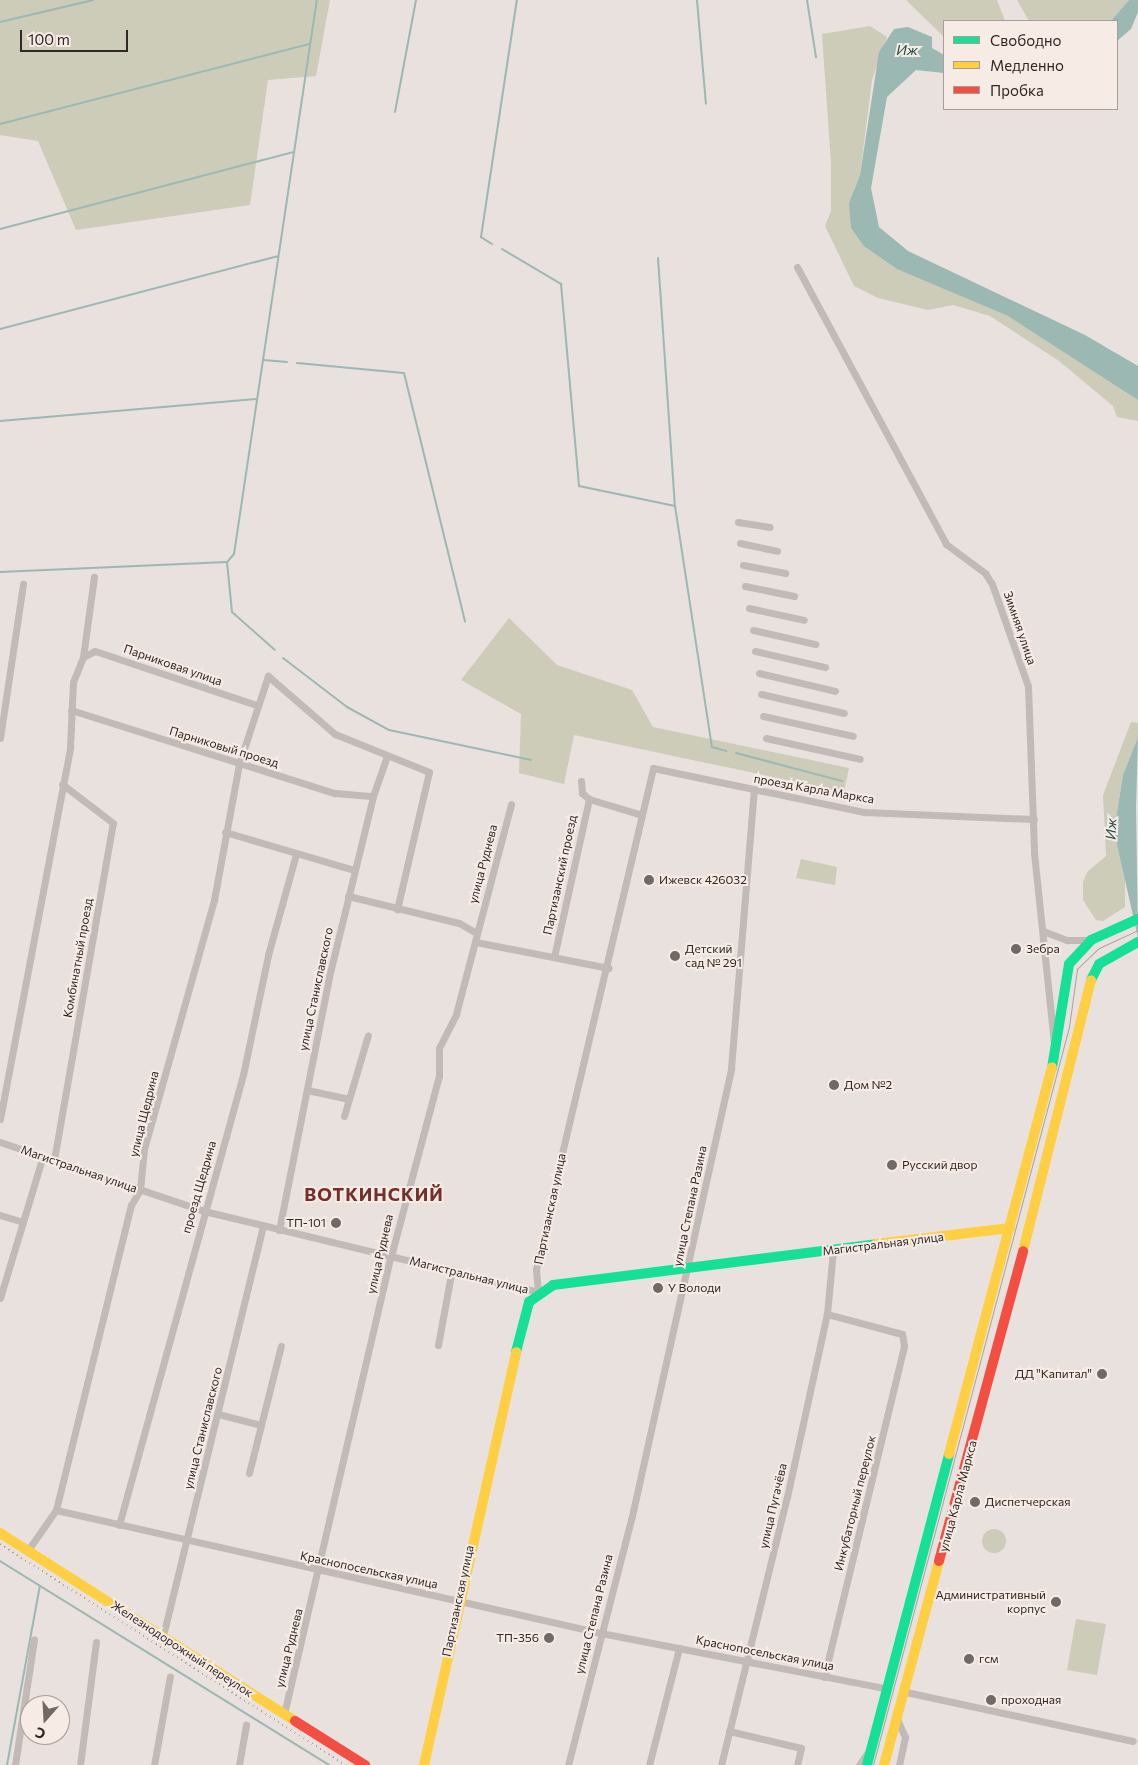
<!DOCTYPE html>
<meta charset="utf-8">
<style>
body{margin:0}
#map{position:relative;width:1138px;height:1765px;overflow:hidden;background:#e8e1de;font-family:Commissioner,sans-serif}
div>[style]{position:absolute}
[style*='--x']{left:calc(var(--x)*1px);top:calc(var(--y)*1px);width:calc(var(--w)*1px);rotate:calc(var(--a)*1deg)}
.green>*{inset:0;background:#ccccb9}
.round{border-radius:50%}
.water>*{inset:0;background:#9cb8b3}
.stream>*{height:2px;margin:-1px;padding:0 1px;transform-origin:1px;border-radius:1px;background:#9cb8b3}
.street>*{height:7px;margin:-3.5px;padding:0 3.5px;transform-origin:3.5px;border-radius:3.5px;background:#c1bab7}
.fast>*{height:10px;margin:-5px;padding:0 5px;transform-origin:5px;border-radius:5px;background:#16e098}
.slow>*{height:10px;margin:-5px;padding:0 5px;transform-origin:5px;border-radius:5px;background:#ffcf43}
.jam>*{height:10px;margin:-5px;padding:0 5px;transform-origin:5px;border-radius:5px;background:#f24e42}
.tram>*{height:1px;margin:-0.5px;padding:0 0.5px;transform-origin:0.5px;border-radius:0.5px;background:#a9a3a1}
.rail>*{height:2px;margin-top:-1px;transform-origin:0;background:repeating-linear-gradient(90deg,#a9a3a1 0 1px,transparent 0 5px)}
.dots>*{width:14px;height:14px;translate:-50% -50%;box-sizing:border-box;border:2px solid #f6ebe5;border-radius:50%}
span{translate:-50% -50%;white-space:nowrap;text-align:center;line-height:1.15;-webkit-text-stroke:4px #f6ebe5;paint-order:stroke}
.street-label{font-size:12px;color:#312826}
.poi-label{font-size:12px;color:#312826}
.left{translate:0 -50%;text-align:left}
.right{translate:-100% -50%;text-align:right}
.water-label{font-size:14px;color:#224d48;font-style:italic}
.district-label{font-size:18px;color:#752f2a;font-weight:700;letter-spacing:1px}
.legend{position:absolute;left:943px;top:20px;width:175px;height:90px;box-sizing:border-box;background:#f6ebe5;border:1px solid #a79d99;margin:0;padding:6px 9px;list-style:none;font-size:15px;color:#312826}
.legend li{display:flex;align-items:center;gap:10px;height:25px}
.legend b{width:25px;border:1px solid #a79d99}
.north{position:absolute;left:20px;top:1695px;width:50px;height:50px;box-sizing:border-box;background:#f6ebe5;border:1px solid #a79d99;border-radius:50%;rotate:199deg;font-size:14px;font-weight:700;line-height:20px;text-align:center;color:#312826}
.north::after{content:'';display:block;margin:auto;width:18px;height:22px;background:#716966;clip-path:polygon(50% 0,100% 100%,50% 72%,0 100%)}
.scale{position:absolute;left:20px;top:30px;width:108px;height:22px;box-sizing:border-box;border:2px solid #312826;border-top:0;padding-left:6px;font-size:15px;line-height:18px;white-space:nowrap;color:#312826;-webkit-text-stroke:4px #f6ebe5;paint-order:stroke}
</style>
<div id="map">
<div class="green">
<i style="clip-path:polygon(0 0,330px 0,316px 76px,268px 80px,250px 205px,76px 230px,38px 141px,0 135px)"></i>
<i style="clip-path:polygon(906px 0,997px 0,1005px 21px,944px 21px,944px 37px)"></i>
<i style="clip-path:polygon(1017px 0,1129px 0,1111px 21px,1029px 21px)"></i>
<i style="clip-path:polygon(870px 26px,887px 37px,872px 80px,860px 175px,854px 189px,857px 236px,898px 269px,1008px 316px,1119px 384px,1138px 400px,1138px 421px,1117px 417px,1113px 406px,1059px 361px,990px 316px,953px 305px,928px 310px,878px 298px,854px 286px,825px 226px,831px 211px,831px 164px,822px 34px)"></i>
<i style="clip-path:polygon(509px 618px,557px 665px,632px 690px,653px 727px,849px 768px,844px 792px,574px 735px,564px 784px,519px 773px,521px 714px,461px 680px)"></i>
<i style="clip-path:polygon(1131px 722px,1138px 723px,1138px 737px,1123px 775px,1114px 831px,1125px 866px,1125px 907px,1103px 921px,1096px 920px,1083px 900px,1083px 882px,1087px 872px,1106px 856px,1103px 795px)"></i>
<i style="clip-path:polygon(801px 859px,837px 867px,835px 885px,796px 878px)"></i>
<i class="round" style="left:982px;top:1529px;width:24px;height:24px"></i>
<i style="clip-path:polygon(1076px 1619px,1106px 1624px,1097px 1675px,1067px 1670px)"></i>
</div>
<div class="water">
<i style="clip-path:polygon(1129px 0,1138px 0,1138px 12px,1131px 29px,1117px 41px,1117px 21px,1111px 21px)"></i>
<i style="clip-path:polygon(908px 27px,932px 37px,932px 48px,944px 55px,944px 73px,916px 70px,887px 97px,871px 188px,879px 227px,908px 251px,1085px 335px,1138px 366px,1138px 400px,1008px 316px,897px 269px,864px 246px,851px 228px,849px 203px,860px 175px,879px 52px,894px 29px)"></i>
<i style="clip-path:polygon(1138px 737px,1136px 807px,1138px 938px,1114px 831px,1123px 775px)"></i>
</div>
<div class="stream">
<i style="--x:697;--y:0;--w:104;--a:85.1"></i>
<i style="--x:807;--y:0;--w:58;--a:81"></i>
<i style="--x:0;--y:22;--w:96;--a:-13.3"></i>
<i style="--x:395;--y:112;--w:114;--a:-79.4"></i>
<i style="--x:0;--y:124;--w:320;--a:-14.5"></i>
<i style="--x:0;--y:229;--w:304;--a:-14.7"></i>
<i style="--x:492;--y:244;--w:13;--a:-148"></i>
<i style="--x:481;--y:237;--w:240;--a:-81.4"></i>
<i style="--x:502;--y:249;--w:69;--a:30.7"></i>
<i style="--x:561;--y:284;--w:203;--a:84.9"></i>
<i style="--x:579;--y:486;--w:98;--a:11.8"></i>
<i style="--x:675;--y:506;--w:244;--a:81.3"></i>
<i style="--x:712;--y:747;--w:15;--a:16"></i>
<i style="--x:658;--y:258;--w:248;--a:86.1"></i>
<i style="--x:0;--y:329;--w:287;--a:-14.7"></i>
<i style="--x:263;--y:360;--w:196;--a:98.5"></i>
<i style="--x:234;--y:554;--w:11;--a:131"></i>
<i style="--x:227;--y:562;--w:50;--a:84.3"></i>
<i style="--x:232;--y:612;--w:57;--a:41.5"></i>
<i style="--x:287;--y:362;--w:24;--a:-175"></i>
<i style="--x:263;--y:360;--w:364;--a:-81.5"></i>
<i style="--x:297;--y:363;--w:107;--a:5.3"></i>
<i style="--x:404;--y:373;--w:256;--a:76.2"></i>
<i style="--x:0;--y:421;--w:257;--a:-4.9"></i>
<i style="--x:0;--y:572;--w:227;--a:-2.5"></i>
<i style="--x:283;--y:658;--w:81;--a:37.4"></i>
<i style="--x:347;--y:707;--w:48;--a:28.7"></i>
<i style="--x:389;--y:730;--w:145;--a:11.9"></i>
<i style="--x:736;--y:753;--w:110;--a:14.8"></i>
<i style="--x:0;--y:1561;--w:387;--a:31.8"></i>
<i style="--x:7;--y:1765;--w:182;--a:-79.6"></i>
</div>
<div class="street">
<i style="--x:797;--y:267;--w:315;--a:61.7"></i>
<i style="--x:946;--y:544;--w:49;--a:36.6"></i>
<i style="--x:985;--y:573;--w:13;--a:58"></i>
<i style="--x:992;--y:584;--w:108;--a:70.6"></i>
<i style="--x:1028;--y:686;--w:167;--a:87.9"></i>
<i style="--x:1034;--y:853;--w:190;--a:84"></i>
<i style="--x:738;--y:522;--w:32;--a:9"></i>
<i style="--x:740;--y:543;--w:38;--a:12"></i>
<i style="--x:743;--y:565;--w:43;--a:10.8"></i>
<i style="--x:745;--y:586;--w:50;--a:11.5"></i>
<i style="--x:749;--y:608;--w:56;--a:12.3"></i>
<i style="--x:753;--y:630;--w:64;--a:12.7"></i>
<i style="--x:755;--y:651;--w:72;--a:12.9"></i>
<i style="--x:83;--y:657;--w:13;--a:-27"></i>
<i style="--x:95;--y:651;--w:170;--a:18.5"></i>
<i style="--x:759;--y:673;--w:78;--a:13.3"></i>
<i style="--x:761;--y:694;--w:85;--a:12.9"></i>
<i style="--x:71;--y:710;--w:277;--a:17.5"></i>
<i style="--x:335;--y:793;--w:38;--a:5"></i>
<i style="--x:763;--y:716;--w:92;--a:12.5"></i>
<i style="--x:0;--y:738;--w:156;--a:-81.5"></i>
<i style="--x:766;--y:738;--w:96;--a:12.6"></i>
<i style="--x:581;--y:781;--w:12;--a:85"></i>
<i style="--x:582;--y:793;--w:9;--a:41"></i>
<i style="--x:589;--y:799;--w:55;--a:16.8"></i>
<i style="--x:225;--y:832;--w:134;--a:16.4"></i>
<i style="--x:348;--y:896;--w:114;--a:13.7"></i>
<i style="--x:459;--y:923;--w:20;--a:30"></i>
<i style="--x:1043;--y:931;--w:26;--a:21"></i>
<i style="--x:1067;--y:940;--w:23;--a:0"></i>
<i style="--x:476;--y:942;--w:135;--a:11.1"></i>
<i style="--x:554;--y:957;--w:162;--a:-77.5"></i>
<i style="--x:307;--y:1090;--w:43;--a:12.1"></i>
<i style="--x:344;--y:1116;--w:84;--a:-73.5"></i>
<i style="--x:0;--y:1119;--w:378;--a:-79.3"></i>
<i style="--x:70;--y:748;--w:66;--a:-87.4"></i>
<i style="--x:73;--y:682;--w:27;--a:-68"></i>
<i style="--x:83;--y:657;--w:81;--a:-82.2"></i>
<i style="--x:0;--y:1142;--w:215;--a:18.7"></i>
<i style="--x:204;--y:1211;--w:344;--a:13.6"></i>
<i style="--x:538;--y:1292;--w:23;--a:-95"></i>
<i style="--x:536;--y:1269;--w:106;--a:-77.4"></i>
<i style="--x:559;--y:1166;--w:409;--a:-76.7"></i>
<i style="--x:653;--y:768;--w:216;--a:11.8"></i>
<i style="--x:864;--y:812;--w:170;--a:2.4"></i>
<i style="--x:54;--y:1160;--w:342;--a:-80.1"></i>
<i style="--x:113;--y:823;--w:64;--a:-142.6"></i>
<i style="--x:0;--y:1215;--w:24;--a:17"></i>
<i style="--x:279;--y:1230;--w:258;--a:-78.8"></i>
<i style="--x:329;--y:977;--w:186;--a:-76.3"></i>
<i style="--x:373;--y:796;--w:42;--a:-70.7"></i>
<i style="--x:0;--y:1298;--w:148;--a:-73.2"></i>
<i style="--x:438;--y:1345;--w:77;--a:-79.6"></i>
<i style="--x:218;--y:1414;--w:44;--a:14.3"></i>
<i style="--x:249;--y:1473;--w:131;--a:-75.9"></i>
<i style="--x:56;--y:1510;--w:559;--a:12.72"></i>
<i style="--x:601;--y:1633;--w:289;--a:11"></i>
<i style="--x:119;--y:1525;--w:467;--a:-74.6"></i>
<i style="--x:243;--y:1075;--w:123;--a:-78.2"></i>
<i style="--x:268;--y:955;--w:105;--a:-74.5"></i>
<i style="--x:28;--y:1550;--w:49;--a:-55"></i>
<i style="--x:56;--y:1510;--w:314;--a:-76.2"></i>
<i style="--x:131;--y:1205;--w:17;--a:-59"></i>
<i style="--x:140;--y:1190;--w:41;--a:-84.4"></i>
<i style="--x:144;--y:1149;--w:259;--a:-74.3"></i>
<i style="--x:214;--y:900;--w:138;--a:-79.6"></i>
<i style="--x:239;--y:764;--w:93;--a:-71.8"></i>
<i style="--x:268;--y:676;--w:89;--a:40.9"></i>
<i style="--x:335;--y:734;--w:101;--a:22"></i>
<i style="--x:429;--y:772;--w:141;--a:103.1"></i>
<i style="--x:163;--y:1636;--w:422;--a:-76.3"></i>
<i style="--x:824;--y:1677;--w:341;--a:-76.4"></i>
<i style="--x:904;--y:1346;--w:12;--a:-99"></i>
<i style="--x:902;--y:1334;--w:78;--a:-165.1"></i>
<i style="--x:906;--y:1692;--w:232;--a:12.2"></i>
<i style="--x:284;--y:1714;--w:470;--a:-76.9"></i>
<i style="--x:391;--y:1256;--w:186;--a:-75.1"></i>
<i style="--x:439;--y:1076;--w:28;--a:-90"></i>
<i style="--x:439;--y:1048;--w:38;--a:-63"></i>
<i style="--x:456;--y:1014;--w:217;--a:-75.3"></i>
<i style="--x:897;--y:1719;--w:20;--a:66"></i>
<i style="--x:905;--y:1737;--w:29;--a:102"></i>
<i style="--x:729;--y:1731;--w:74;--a:13.3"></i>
<i style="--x:801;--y:1748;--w:17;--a:103"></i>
<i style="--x:15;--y:1765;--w:127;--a:-81.4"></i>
<i style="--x:80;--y:1765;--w:124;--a:-82.6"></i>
<i style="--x:154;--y:1765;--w:90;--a:-79.8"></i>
<i style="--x:239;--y:1765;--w:41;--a:-80.1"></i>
<i style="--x:568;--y:1765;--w:257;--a:-75.6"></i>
<i style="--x:632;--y:1516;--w:459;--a:-77.5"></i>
<i style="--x:731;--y:1068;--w:279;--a:-85.3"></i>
<i style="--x:649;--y:1765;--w:121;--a:-75.6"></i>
<i style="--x:721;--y:1765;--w:276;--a:-76.2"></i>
<i style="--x:787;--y:1497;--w:187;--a:-77.7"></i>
<i style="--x:827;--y:1314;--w:64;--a:-84.6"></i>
<i style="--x:859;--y:1765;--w:16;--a:-55"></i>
</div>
<div class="fast">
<i style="--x:1091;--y:980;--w:18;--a:-63"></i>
<i style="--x:1099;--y:964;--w:45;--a:-29.4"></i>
<i style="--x:1052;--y:1068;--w:105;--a:-80.7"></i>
<i style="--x:1069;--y:964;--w:33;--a:-47"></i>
<i style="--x:1091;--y:940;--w:51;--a:-24.1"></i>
<i style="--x:516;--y:1352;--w:52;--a:-75.4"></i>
<i style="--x:529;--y:1302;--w:29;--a:-35"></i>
<i style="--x:553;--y:1285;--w:326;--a:-7.2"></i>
<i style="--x:867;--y:1765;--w:322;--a:-75.2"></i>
</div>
<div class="slow">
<i style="--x:876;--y:1244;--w:135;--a:-6.8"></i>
<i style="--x:1023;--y:1251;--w:279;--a:-75.9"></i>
<i style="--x:949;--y:1454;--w:400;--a:-75.1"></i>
<i style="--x:0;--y:1533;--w:350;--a:32.5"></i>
<i style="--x:424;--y:1765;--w:423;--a:-77.4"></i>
<i style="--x:884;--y:1765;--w:211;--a:-74.9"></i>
</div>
<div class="jam">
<i style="--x:939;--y:1561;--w:321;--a:-74.8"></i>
<i style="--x:295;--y:1721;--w:83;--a:32.2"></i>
</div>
<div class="tram">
<i style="--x:873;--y:1765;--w:764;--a:-75.13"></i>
<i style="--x:1069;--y:1027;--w:59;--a:-82.1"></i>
<i style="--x:1077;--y:969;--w:30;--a:-44"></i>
<i style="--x:1099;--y:948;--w:43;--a:-24.8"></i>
</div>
<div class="rail">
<i style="--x:0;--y:1544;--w:411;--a:32.6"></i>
</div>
<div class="dots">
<i style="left:649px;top:880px;background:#716966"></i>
<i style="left:1016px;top:949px;background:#716966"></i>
<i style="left:675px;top:956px;background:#716966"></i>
<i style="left:834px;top:1085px;background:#716966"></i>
<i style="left:892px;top:1165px;background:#716966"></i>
<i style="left:336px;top:1223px;background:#716966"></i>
<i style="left:658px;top:1288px;background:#716966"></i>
<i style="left:1102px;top:1374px;background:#716966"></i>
<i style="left:975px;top:1502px;background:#716966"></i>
<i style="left:1056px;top:1602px;background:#716966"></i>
<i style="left:549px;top:1638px;background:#716966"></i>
<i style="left:969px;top:1659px;background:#716966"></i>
<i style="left:991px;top:1700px;background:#716966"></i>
</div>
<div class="street-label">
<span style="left:1020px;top:628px;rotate:71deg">Зимняя улица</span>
<span style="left:173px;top:665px;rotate:19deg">Парниковая улица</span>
<span style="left:224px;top:747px;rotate:17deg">Парниковый проезд</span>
<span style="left:814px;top:789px;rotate:10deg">проезд Карла Маркса</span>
<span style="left:483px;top:864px;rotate:-75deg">улица Руднева</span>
<span style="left:560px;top:875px;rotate:-78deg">Партизанский проезд</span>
<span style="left:78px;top:958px;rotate:-80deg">Комбинатный проезд</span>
<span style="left:316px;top:989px;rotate:-78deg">улица Станиславского</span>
<span style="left:144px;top:1114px;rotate:-76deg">улица Щедрина</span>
<span style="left:79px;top:1169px;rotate:19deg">Магистральная улица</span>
<span style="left:199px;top:1187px;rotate:-74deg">проезд Щедрина</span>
<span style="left:690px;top:1206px;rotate:-78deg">улица Степана Разина</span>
<span style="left:550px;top:1209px;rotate:-78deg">Партизанская улица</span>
<span style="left:883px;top:1244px;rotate:-7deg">Магистральная улица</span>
<span style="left:380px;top:1254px;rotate:-77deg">улица Руднева</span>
<span style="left:469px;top:1275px;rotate:14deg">Магистральная улица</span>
<span style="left:203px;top:1428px;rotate:-76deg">улица Станиславского</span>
<span style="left:958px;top:1496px;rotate:-75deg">улица Карла Маркса</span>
<span style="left:855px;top:1503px;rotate:-76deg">Инкубаторный переулок</span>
<span style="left:773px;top:1506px;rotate:-77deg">улица Пугачёва</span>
<span style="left:369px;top:1570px;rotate:12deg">Краснопосельская улица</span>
<span style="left:458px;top:1601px;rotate:-78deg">Партизанская улица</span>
<span style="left:594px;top:1614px;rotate:-76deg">улица Степана Разина</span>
<span style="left:289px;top:1648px;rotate:-76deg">улица Руднева</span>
<span style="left:182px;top:1649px;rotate:33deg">Железнодорожный переулок</span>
<span style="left:765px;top:1653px;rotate:11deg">Краснопосельская улица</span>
</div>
<div class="poi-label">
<span class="left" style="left:659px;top:880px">Ижевск 426032</span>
<span class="left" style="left:685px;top:956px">Детский<br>сад № 291</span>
<span class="left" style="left:1026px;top:949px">Зебра</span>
<span class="left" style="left:844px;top:1085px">Дом №2</span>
<span class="left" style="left:902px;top:1165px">Русский двор</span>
<span class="right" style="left:326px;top:1223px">ТП-101</span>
<span class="left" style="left:668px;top:1288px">У Володи</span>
<span class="right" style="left:1092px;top:1374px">ДД "Капитал"</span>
<span class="left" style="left:985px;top:1502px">Диспетчерская</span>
<span class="right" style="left:1046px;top:1602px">Административный<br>корпус</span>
<span class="right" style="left:539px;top:1638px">ТП-356</span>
<span class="left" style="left:979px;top:1659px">гсм</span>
<span class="left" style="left:1001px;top:1700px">проходная</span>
</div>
<div class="water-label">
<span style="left:907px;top:50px">Иж</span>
<span style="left:1111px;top:829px;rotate:-88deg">Иж</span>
</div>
<div class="district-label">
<span style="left:374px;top:1194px">ВОТКИНСКИЙ</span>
</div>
<ul class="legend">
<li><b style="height:6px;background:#16e098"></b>Свободно</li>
<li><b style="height:6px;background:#ffcf43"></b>Медленно</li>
<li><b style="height:6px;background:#f24e42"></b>Пробка</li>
</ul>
<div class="north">С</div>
<div class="scale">100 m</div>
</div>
